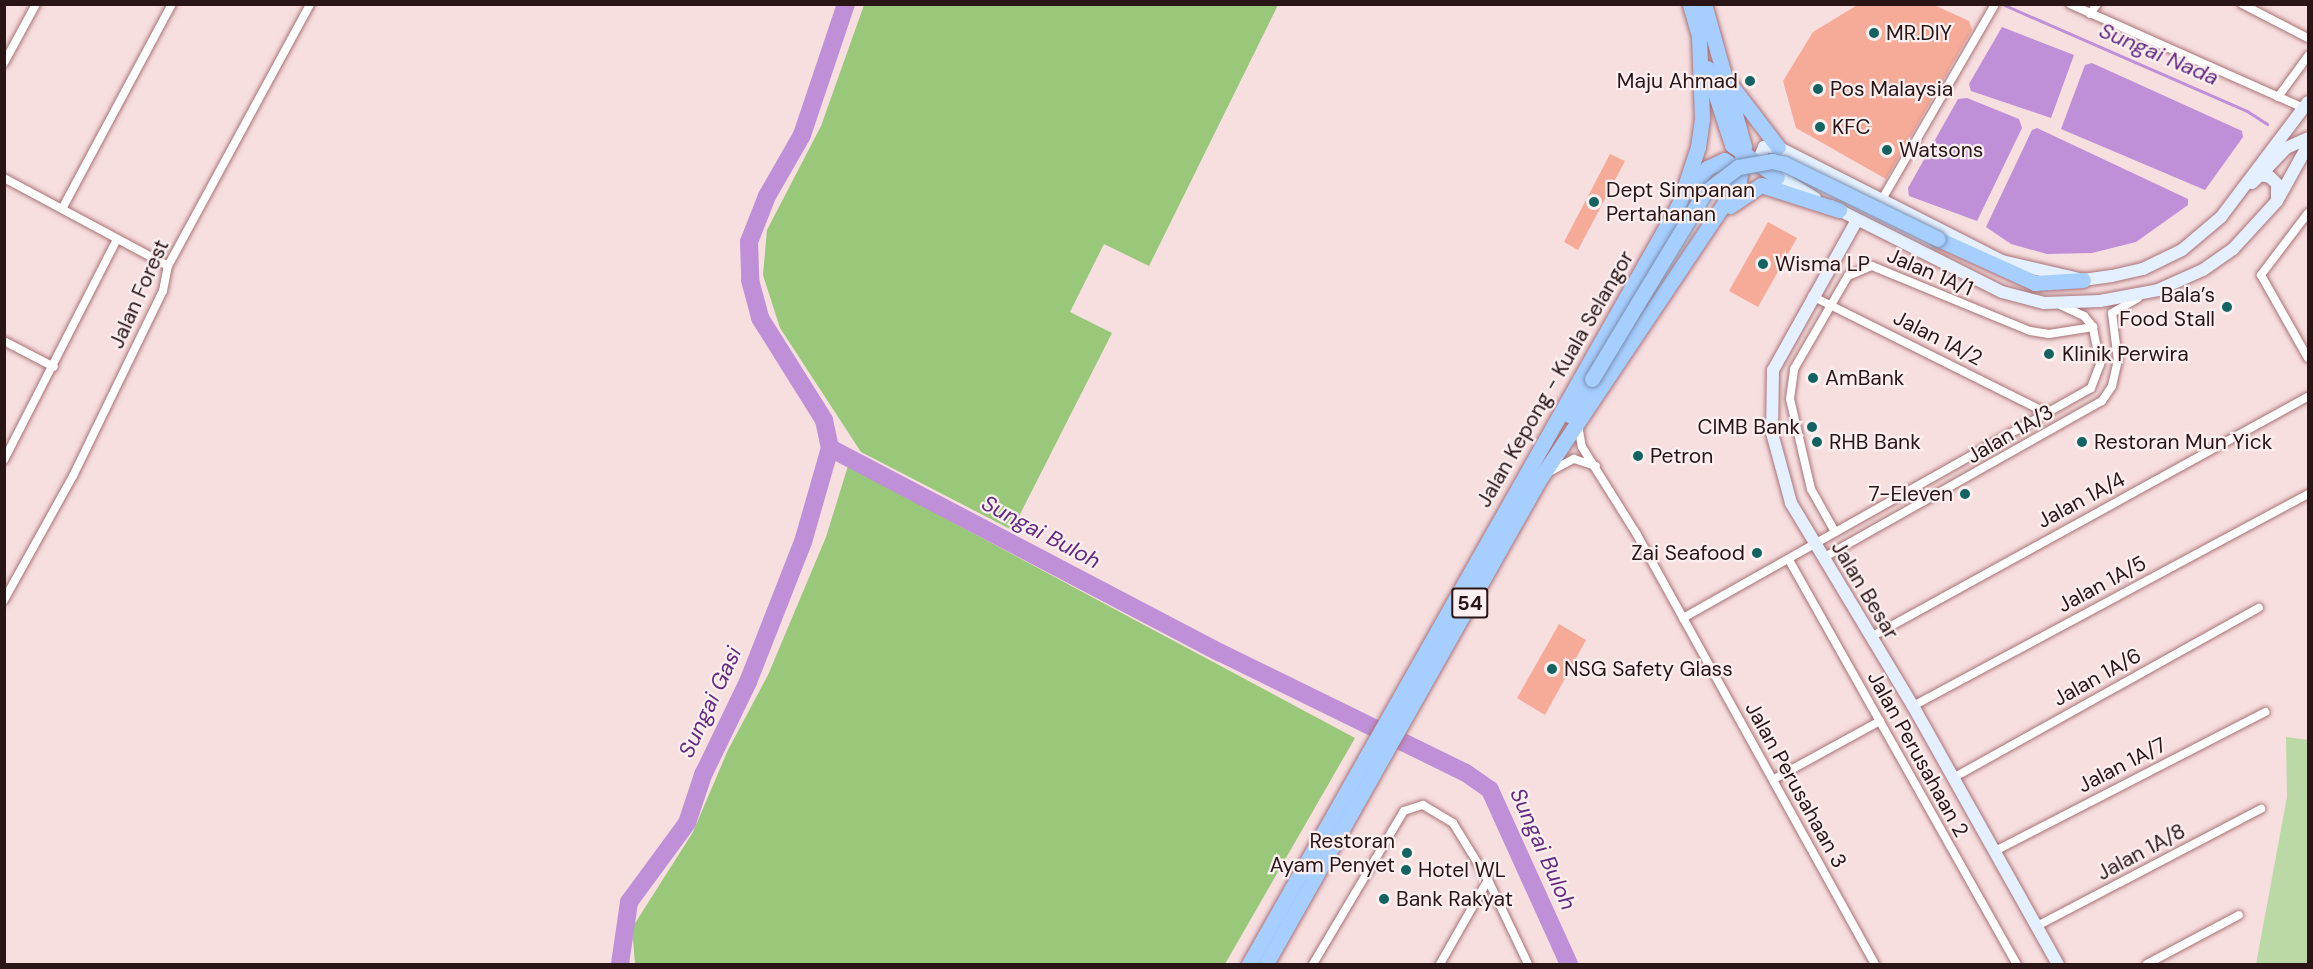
<!DOCTYPE html>
<meta charset="utf-8">
<style>
body{margin:0}
#map{position:relative;width:2313px;height:969px;overflow:hidden;background:#f7dedf;font-family:"DM Sans",sans-serif}
div>[style]{position:absolute}
[style*='--x']{left:calc(var(--x)*1px);top:calc(var(--y)*1px);width:calc(var(--w)*1px);rotate:calc(var(--a)*1deg)}
.green>*{inset:0;background:#bad9a7}
.forest>*{inset:0;background:#99c87b}
.water>*{inset:0;background:#bf8fd8}
.stream>*{height:3px;margin:-1.5px;padding:0 1.5px;transform-origin:1.5px;border-radius:1.5px;background:#bf8fd8}
.river>*{height:18px;margin:-9px;padding:0 9px;transform-origin:9px;border-radius:9px;background:#bf8fd8}
.building>*{inset:0;background:#f6ab99}
.roads{filter:drop-shadow(0 0 2px #a97277) drop-shadow(0 0 2px #a97277)}
.street>*{height:8px;margin:-4px;padding:0 4px;transform-origin:4px;border-radius:4px;background:#fff}
.secondary>*{height:12px;margin:-6px;padding:0 6px;transform-origin:6px;border-radius:6px;background:#e4f0ff}
.highway>*{height:15px;margin:-7.5px;padding:0 7.5px;transform-origin:7.5px;border-radius:7.5px;background:#a6ceff}
.bridges{filter:drop-shadow(0 0 2px #7a8dad) drop-shadow(0 0 2px #7a8dad)}
.highway-bridge>*{height:15px;margin:-7.5px;padding:0 7.5px;transform-origin:7.5px;border-radius:7.5px;background:#a6ceff}
.dots>*{width:16px;height:16px;translate:-50% -50%;box-sizing:border-box;border:3px solid #fbefef;border-radius:50%}
span{translate:-50% -50%;white-space:nowrap;text-align:center;line-height:1.15;-webkit-text-stroke:4.5px #fbefef;paint-order:stroke}
.shield-label span{padding:2px 4px;background:#fbefef;border:2px solid;border-radius:4px;-webkit-text-stroke-width:0}
.shield-label{font-size:20px;color:#291416;font-weight:700}
.poi-label{font-size:21px;color:#291416}
.left{translate:0 -50%;text-align:left}
.right{translate:-100% -50%;text-align:right}
.street-label{font-size:21px;color:#291416}
.water-label{font-size:22px;color:#662a80;font-style:italic}
.frame{position:absolute;inset:0;border:6px solid #291416;pointer-events:none}
</style>
<div id="map">
<div class="green">
<i style="clip-path:polygon(2286px 737px,2308px 740px,2308px 964px,2256px 964px,2287px 797px)"></i>
</div>
<div class="forest">
<i style="clip-path:polygon(864px 5px,1278px 5px,1149px 266px,1104px 244px,1070px 312px,1112px 333px,1012px 530px,861px 452px,780px 328px,763px 275px,767px 230px,821px 126px)"></i>
<i style="clip-path:polygon(848px 466px,1355px 738px,1225px 964px,635px 964px,632px 928px,693px 832px,728px 750px,768px 675px,826px 537px)"></i>
</div>
<div class="water">
<i style="clip-path:polygon(2002px 27px,2074px 55px,2051px 118px,1971px 91px,1969px 84px)"></i>
<i style="clip-path:polygon(2092px 63px,2242px 131px,2243px 137px,2205px 190px,2061px 129px,2085px 65px)"></i>
<i style="clip-path:polygon(1967px 98px,2019px 119px,2022px 128px,1977px 221px,1909px 196px,1908px 188px,1958px 99px)"></i>
<i style="clip-path:polygon(2037px 128px,2188px 199px,2188px 205px,2136px 242px,2092px 253px,2047px 254px,2011px 244px,1986px 227px,2032px 130px)"></i>
</div>
<div class="stream">
<i style="--x:2002;--y:4;--w:267;--a:23.6"></i>
<i style="--x:2247;--y:111;--w:24;--a:33"></i>
</div>
<div class="river">
<i style="--x:846;--y:4;--w:138;--a:108.6"></i>
<i style="--x:802;--y:135;--w:70;--a:119.8"></i>
<i style="--x:767;--y:196;--w:49;--a:111.4"></i>
<i style="--x:749;--y:242;--w:38;--a:88"></i>
<i style="--x:750;--y:280;--w:39;--a:75"></i>
<i style="--x:760;--y:318;--w:120;--a:57.9"></i>
<i style="--x:824;--y:420;--w:29;--a:78"></i>
<i style="--x:830;--y:448;--w:441;--a:27.7"></i>
<i style="--x:1221;--y:653;--w:273;--a:26.1"></i>
<i style="--x:1466;--y:773;--w:29;--a:35"></i>
<i style="--x:1490;--y:790;--w:191;--a:65.6"></i>
<i style="--x:620;--y:964;--w:63;--a:-81.7"></i>
<i style="--x:629;--y:902;--w:98;--a:-53.7"></i>
<i style="--x:687;--y:823;--w:51;--a:-71.6"></i>
<i style="--x:703;--y:775;--w:103;--a:-64.2"></i>
<i style="--x:748;--y:682;--w:150;--a:-68.6"></i>
<i style="--x:803;--y:542;--w:98;--a:-74"></i>
</div>
<div class="building">
<i style="clip-path:polygon(1859px 4px,1932px 4px,1969px 21px,1972px 30px,1886px 179px,1796px 128px,1783px 81px,1813px 32px)"></i>
<i style="clip-path:polygon(1610px 154px,1625px 161px,1578px 250px,1564px 242px)"></i>
<i style="clip-path:polygon(1768px 222px,1797px 238px,1758px 307px,1729px 291px)"></i>
<i style="clip-path:polygon(1559px 624px,1586px 640px,1545px 715px,1517px 698px)"></i>
</div>
<div class="roads">
<div class="street">
<i style="--x:2070;--y:4;--w:256;--a:24"></i>
<i style="--x:2242;--y:4;--w:74;--a:27.3"></i>
<i style="--x:2090;--y:14;--w:12;--a:-55"></i>
<i style="--x:4;--y:63;--w:67;--a:-61.5"></i>
<i style="--x:2278;--y:97;--w:51;--a:-53.8"></i>
<i style="--x:4;--y:178;--w:186;--a:28.2"></i>
<i style="--x:1881;--y:201;--w:228;--a:-59.9"></i>
<i style="--x:62;--y:209;--w:233;--a:-61.8"></i>
<i style="--x:2308;--y:213;--w:78;--a:127.2"></i>
<i style="--x:2261;--y:275;--w:95;--a:60.5"></i>
<i style="--x:1812;--y:296;--w:263;--a:26.5"></i>
<i style="--x:4;--y:341;--w:56;--a:27.5"></i>
<i style="--x:1578;--y:425;--w:22;--a:80"></i>
<i style="--x:1582;--y:447;--w:102;--a:57.9"></i>
<i style="--x:1636;--y:533;--w:493;--a:61"></i>
<i style="--x:4;--y:460;--w:248;--a:-62.9"></i>
<i style="--x:1551;--y:471;--w:26;--a:-28"></i>
<i style="--x:1574;--y:459;--w:23;--a:18"></i>
<i style="--x:1834;--y:530;--w:47;--a:-119.3"></i>
<i style="--x:1811;--y:489;--w:92;--a:-103.1"></i>
<i style="--x:1790;--y:399;--w:30;--a:-82"></i>
<i style="--x:1794;--y:369;--w:108;--a:-59.9"></i>
<i style="--x:1848;--y:276;--w:26;--a:-23"></i>
<i style="--x:1872;--y:266;--w:171;--a:22.4"></i>
<i style="--x:2030;--y:331;--w:19;--a:9"></i>
<i style="--x:2049;--y:334;--w:45;--a:-9"></i>
<i style="--x:1823;--y:558;--w:320;--a:-29.4"></i>
<i style="--x:2102;--y:401;--w:18;--a:-56"></i>
<i style="--x:2112;--y:386;--w:26;--a:-77"></i>
<i style="--x:2118;--y:361;--w:48;--a:-97.1"></i>
<i style="--x:2112;--y:313;--w:30;--a:-30"></i>
<i style="--x:1789;--y:560;--w:464;--a:60.6"></i>
<i style="--x:4;--y:600;--w:142;--a:-60.9"></i>
<i style="--x:73;--y:476;--w:206;--a:-64.1"></i>
<i style="--x:163;--y:291;--w:25;--a:-79"></i>
<i style="--x:168;--y:266;--w:298;--a:-61.5"></i>
<i style="--x:1683;--y:618;--w:468;--a:-29.4"></i>
<i style="--x:2091;--y:388;--w:26;--a:-69"></i>
<i style="--x:2100;--y:364;--w:38;--a:-101"></i>
<i style="--x:2093;--y:327;--w:14;--a:-129"></i>
<i style="--x:2084;--y:316;--w:26;--a:-155"></i>
<i style="--x:1871;--y:637;--w:499;--a:-28.8"></i>
<i style="--x:1913;--y:706;--w:448;--a:-28.2"></i>
<i style="--x:1953;--y:778;--w:350;--a:-29.1"></i>
<i style="--x:1774;--y:779;--w:121;--a:-28.7"></i>
<i style="--x:1995;--y:851;--w:304;--a:-27.2"></i>
<i style="--x:2037;--y:926;--w:253;--a:-27.6"></i>
<i style="--x:1313;--y:964;--w:178;--a:-59.3"></i>
<i style="--x:1404;--y:811;--w:20;--a:-18"></i>
<i style="--x:1423;--y:805;--w:35;--a:31"></i>
<i style="--x:1453;--y:823;--w:67;--a:58.4"></i>
<i style="--x:1488;--y:880;--w:93;--a:64.5"></i>
<i style="--x:1440;--y:964;--w:97;--a:-60.3"></i>
<i style="--x:2147;--y:964;--w:104;--a:-28"></i>
</div>
<div class="secondary">
<i style="--x:2267;--y:168;--w:28;--a:-46"></i>
<i style="--x:2286;--y:148;--w:24;--a:-24"></i>
<i style="--x:2252;--y:183;--w:11;--a:-45"></i>
<i style="--x:2260;--y:175;--w:10;--a:11"></i>
<i style="--x:2270;--y:177;--w:10;--a:45"></i>
<i style="--x:2277;--y:184;--w:16;--a:90"></i>
<i style="--x:1815;--y:198;--w:59;--a:-148.2"></i>
<i style="--x:1765;--y:167;--w:11;--a:-117"></i>
<i style="--x:1760;--y:157;--w:11;--a:-68"></i>
<i style="--x:1764;--y:147;--w:14;--a:0"></i>
<i style="--x:1778;--y:147;--w:251;--a:27"></i>
<i style="--x:2002;--y:261;--w:83;--a:13.2"></i>
<i style="--x:2083;--y:280;--w:29;--a:-8"></i>
<i style="--x:2112;--y:276;--w:32;--a:-13"></i>
<i style="--x:2143;--y:269;--w:43;--a:-26"></i>
<i style="--x:2182;--y:250;--w:51;--a:-40.2"></i>
<i style="--x:2221;--y:217;--w:144;--a:-52.9"></i>
<i style="--x:1831;--y:206;--w:191;--a:26.7"></i>
<i style="--x:2002;--y:292;--w:43;--a:14.7"></i>
<i style="--x:2044;--y:303;--w:56;--a:-2"></i>
<i style="--x:2100;--y:301;--w:59;--a:-10.7"></i>
<i style="--x:2158;--y:290;--w:49;--a:-24"></i>
<i style="--x:2203;--y:270;--w:37;--a:-35"></i>
<i style="--x:2233;--y:249;--w:65;--a:-47.5"></i>
<i style="--x:2277;--y:201;--w:64;--a:-61"></i>
<i style="--x:1857;--y:220;--w:172;--a:119.2"></i>
<i style="--x:1773;--y:370;--w:63;--a:90.9"></i>
<i style="--x:1772;--y:433;--w:73;--a:74.8"></i>
<i style="--x:1791;--y:503;--w:237;--a:59"></i>
<i style="--x:1913;--y:706;--w:296;--a:60.7"></i>
</div>
<div class="highway">
<i style="--x:1707;--y:68;--w:81;--a:72"></i>
<i style="--x:1732;--y:145;--w:55;--a:35.4"></i>
<i style="--x:1730;--y:84;--w:79;--a:52.7"></i>
<i style="--x:1690;--y:189;--w:27;--a:-51"></i>
<i style="--x:1707;--y:168;--w:19;--a:-25"></i>
<i style="--x:1724;--y:160;--w:13;--a:32"></i>
<i style="--x:1735;--y:167;--w:15;--a:74"></i>
<i style="--x:1730;--y:206;--w:37;--a:-34"></i>
<i style="--x:1761;--y:185;--w:82;--a:17.8"></i>
<i style="--x:1938;--y:239;--w:107;--a:24.4"></i>
<i style="--x:2035;--y:283;--w:48;--a:-3.6"></i>
<i style="--x:1569;--y:415;--w:43;--a:-57.4"></i>
<i style="--x:1249;--y:964;--w:873;--a:-60.5"></i>
<i style="--x:1679;--y:204;--w:60;--a:-71.6"></i>
<i style="--x:1698;--y:147;--w:28;--a:-82"></i>
<i style="--x:1702;--y:119;--w:83;--a:-92.1"></i>
<i style="--x:1699;--y:36;--w:33;--a:-106"></i>
<i style="--x:1266;--y:964;--w:556;--a:-60.57"></i>
<i style="--x:1539;--y:480;--w:360;--a:-56.2"></i>
<i style="--x:1739;--y:181;--w:35;--a:-82"></i>
<i style="--x:1744;--y:146;--w:148;--a:-105.7"></i>
</div>
</div>
<div class="bridges">
<div class="highway-bridge">
<i style="--x:1592;--y:379;--w:217;--a:-58.9"></i>
<i style="--x:1704;--y:193;--w:43;--a:-37.4"></i>
<i style="--x:1738;--y:167;--w:35;--a:-10"></i>
<i style="--x:1772;--y:161;--w:13;--a:13"></i>
<i style="--x:1785;--y:164;--w:170;--a:26.1"></i>
</div>
</div>
<div class="dots">
<i style="left:1874px;top:33px;background:#136362"></i>
<i style="left:1750px;top:81px;background:#136362"></i>
<i style="left:1818px;top:89px;background:#136362"></i>
<i style="left:1820px;top:127px;background:#136362"></i>
<i style="left:1887px;top:150px;background:#136362"></i>
<i style="left:1594px;top:202px;background:#136362"></i>
<i style="left:1763px;top:264px;background:#136362"></i>
<i style="left:2227px;top:307px;background:#136362"></i>
<i style="left:2049px;top:354px;background:#136362"></i>
<i style="left:1813px;top:378px;background:#136362"></i>
<i style="left:1812px;top:427px;background:#136362"></i>
<i style="left:1817px;top:442px;background:#136362"></i>
<i style="left:2082px;top:442px;background:#136362"></i>
<i style="left:1638px;top:456px;background:#136362"></i>
<i style="left:1965px;top:494px;background:#136362"></i>
<i style="left:1757px;top:553px;background:#136362"></i>
<i style="left:1552px;top:669px;background:#136362"></i>
<i style="left:1407px;top:853px;background:#136362"></i>
<i style="left:1406px;top:870px;background:#136362"></i>
<i style="left:1384px;top:899px;background:#136362"></i>
</div>
<div class="shield-label">
<span style="left:1470px;top:603px">54</span>
</div>
<div class="poi-label">
<span class="left" style="left:1886px;top:33px">MR.DIY</span>
<span class="right" style="left:1738px;top:81px">Maju Ahmad</span>
<span class="left" style="left:1830px;top:89px">Pos Malaysia</span>
<span class="left" style="left:1832px;top:127px">KFC</span>
<span class="left" style="left:1899px;top:150px">Watsons</span>
<span class="left" style="left:1606px;top:202px">Dept Simpanan<br>Pertahanan</span>
<span class="left" style="left:1775px;top:264px">Wisma LP</span>
<span class="right" style="left:2215px;top:307px">Bala’s<br>Food Stall</span>
<span class="left" style="left:2062px;top:354px">Klinik Perwira</span>
<span class="left" style="left:1825px;top:378px">AmBank</span>
<span class="right" style="left:1800px;top:427px">CIMB Bank</span>
<span class="left" style="left:1829px;top:442px">RHB Bank</span>
<span class="left" style="left:2094px;top:442px">Restoran Mun Yick</span>
<span class="left" style="left:1650px;top:456px">Petron</span>
<span class="right" style="left:1953px;top:494px">7-Eleven</span>
<span class="right" style="left:1745px;top:553px">Zai Seafood</span>
<span class="left" style="left:1564px;top:669px">NSG Safety Glass</span>
<span class="right" style="left:1395px;top:853px">Restoran<br>Ayam Penyet</span>
<span class="left" style="left:1418px;top:870px">Hotel WL</span>
<span class="left" style="left:1396px;top:899px">Bank Rakyat</span>
</div>
<div class="street-label">
<span style="left:1930px;top:272px;rotate:23deg">Jalan 1A/1</span>
<span style="left:139px;top:294px;rotate:-66deg">Jalan Forest</span>
<span style="left:1938px;top:338px;rotate:27deg">Jalan 1A/2</span>
<span style="left:1555px;top:379px;rotate:-60deg">Jalan Kepong - Kuala Selangor</span>
<span style="left:2010px;top:434px;rotate:-30deg">Jalan 1A/3</span>
<span style="left:2081px;top:500px;rotate:-28deg">Jalan 1A/4</span>
<span style="left:2102px;top:584px;rotate:-28deg">Jalan 1A/5</span>
<span style="left:1865px;top:590px;rotate:59deg">Jalan Besar</span>
<span style="left:2097px;top:677px;rotate:-29deg">Jalan 1A/6</span>
<span style="left:1918px;top:754px;rotate:61deg">Jalan Perusahaan 2</span>
<span style="left:2122px;top:765px;rotate:-27deg">Jalan 1A/7</span>
<span style="left:1796px;top:785px;rotate:61deg">Jalan Perusahaan 3</span>
<span style="left:2141px;top:852px;rotate:-28deg">Jalan 1A/8</span>
</div>
<div class="water-label">
<span style="left:2159px;top:54px;rotate:23deg">Sungai Nada</span>
<span style="left:1041px;top:532px;rotate:28deg">Sungai Buloh</span>
<span style="left:710px;top:702px;rotate:-65deg">Sungai Gasi</span>
<span style="left:1543px;top:849px;rotate:66deg">Sungai Buloh</span>
</div>
<div class="frame"></div>
</div>
